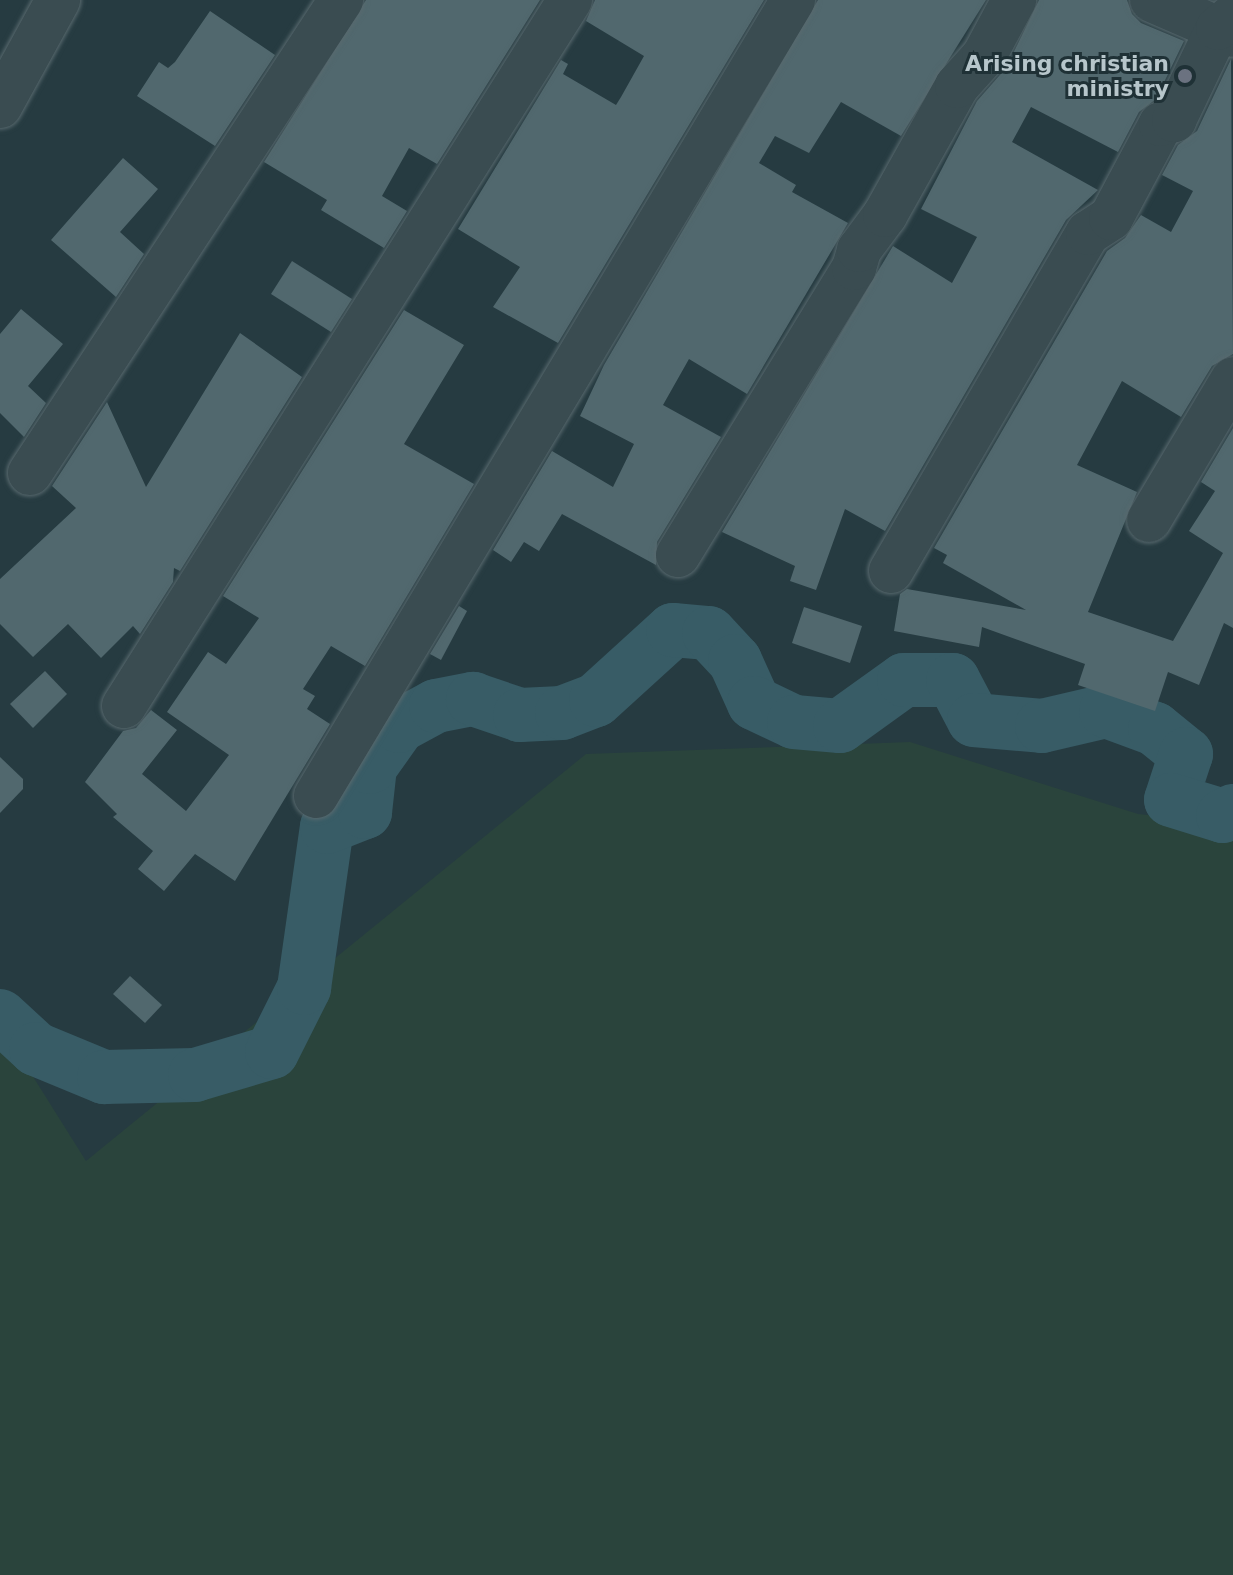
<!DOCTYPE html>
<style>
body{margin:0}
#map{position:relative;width:1233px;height:1575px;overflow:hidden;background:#263b41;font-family:"DejaVu Sans",sans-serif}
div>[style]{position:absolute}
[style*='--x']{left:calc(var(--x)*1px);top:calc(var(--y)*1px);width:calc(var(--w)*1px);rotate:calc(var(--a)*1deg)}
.green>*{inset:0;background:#2a443c}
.river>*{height:54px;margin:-27px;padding:0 27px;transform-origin:27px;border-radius:27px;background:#385c66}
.building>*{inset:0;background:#51686e}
.roads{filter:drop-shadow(0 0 2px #58696e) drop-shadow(0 0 2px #58696e)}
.minor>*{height:44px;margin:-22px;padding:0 22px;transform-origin:22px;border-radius:22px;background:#3a4c51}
.dots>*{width:22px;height:22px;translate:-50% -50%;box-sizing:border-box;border:4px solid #1f3136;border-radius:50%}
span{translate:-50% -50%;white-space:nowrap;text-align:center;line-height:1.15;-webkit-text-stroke:6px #1f3136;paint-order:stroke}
.poi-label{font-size:22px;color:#b7c6cb;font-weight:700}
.right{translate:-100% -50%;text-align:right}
</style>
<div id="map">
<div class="green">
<i style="clip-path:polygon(910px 742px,1138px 814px,1233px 824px,1233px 1575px,0 1575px,0 1024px,86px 1161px,586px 754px)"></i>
</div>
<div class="river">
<i style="--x:0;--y:1016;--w:49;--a:42.5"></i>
<i style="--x:36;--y:1049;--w:74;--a:22.4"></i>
<i style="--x:104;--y:1077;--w:91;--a:-1.3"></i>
<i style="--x:195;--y:1075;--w:80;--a:-16.6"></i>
<i style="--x:272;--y:1052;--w:72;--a:-63.4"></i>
<i style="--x:304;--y:988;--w:163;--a:-81.9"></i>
<i style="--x:327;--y:827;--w:41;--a:-21.5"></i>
<i style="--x:365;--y:812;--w:45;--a:-83.7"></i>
<i style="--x:370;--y:767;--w:50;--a:-54.7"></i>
<i style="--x:399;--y:726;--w:42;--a:-28.4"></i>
<i style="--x:436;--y:706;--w:38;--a:-11"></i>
<i style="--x:473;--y:699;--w:50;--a:18.8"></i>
<i style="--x:520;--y:715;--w:42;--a:-2.7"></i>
<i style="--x:562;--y:713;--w:36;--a:-21"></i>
<i style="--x:596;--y:700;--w:104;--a:-42.3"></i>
<i style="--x:673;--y:630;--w:36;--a:5"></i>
<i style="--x:709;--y:633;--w:38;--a:47"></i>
<i style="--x:735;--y:661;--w:46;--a:65.7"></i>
<i style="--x:754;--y:703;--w:44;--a:25.4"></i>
<i style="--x:794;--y:722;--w:46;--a:5"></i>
<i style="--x:840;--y:726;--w:79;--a:-35.7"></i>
<i style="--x:904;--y:680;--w:49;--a:0"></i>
<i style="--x:953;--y:680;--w:45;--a:62.3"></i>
<i style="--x:974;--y:720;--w:68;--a:5"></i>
<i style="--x:1042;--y:726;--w:66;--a:-13.2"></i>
<i style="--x:1106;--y:711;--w:52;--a:20.2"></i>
<i style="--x:1155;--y:729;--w:40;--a:39"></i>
<i style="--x:1186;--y:754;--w:48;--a:108.1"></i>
<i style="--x:1171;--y:800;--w:54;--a:17.1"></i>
<i style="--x:1223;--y:816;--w:11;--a:-27"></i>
</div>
<div class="building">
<i style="clip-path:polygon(366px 0,540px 0,437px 164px,409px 148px,382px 196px,407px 211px,384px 248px,321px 210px,327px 200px,264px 162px)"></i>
<i style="clip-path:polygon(595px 0,764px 0,558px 343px,493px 307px,520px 267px,458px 229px,561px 60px,568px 64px,563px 74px,616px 105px,621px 97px,644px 56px,586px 21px)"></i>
<i style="clip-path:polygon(818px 0,986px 0,901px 136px,841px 102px,809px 153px,775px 136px,759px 163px,796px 185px,792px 192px,848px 223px,747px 394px,689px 359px,663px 405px,721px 437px,657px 542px,656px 565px,562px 514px,539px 551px,524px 542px,511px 562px,493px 550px,552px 451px,613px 487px,634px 444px,580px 416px,604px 365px)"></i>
<i style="clip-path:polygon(1039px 0,1127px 0,1132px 14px,1141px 23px,1184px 41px,1156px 99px,1139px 112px,1118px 152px,1031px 107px,1012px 142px,1098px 190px,1066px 220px,885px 531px,845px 509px,816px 590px,790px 581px,795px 566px,722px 532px,893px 246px,952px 283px,977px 237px,921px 209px,977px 101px,1006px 68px)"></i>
<i style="clip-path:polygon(210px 11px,275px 55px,215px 146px,137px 96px,159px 62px,168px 68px,175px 62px)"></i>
<i style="clip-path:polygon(1231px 59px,1233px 354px,1212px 366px,1181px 417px,1122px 381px,1077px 465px,1137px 492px,1088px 612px,1173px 641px,1223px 553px,1189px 531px,1215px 491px,1201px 482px,1233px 428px,1233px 628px,1224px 623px,1199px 685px,1168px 672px,1155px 711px,1078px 685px,1085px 664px,982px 627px,979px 647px,894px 631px,900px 594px,907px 589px,1026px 610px,943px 563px,947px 555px,934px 548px,1107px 251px,1125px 238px,1141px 215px,1171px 232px,1193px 191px,1162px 175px,1178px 145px,1197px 131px)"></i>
<i style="clip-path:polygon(123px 158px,158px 189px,120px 232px,144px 254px,116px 297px,51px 240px)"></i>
<i style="clip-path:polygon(292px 261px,352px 299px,331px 332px,271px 294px)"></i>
<i style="clip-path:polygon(21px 309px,63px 344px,28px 386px,46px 403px,24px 437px,0 413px,0 334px)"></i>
<i style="clip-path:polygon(404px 310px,464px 345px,404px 444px,474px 484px,365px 666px,331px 646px,303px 689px,315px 696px,307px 709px,330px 724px,235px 881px,195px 854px,164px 891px,138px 869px,153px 851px,113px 817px,117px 814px,85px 782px,123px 731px,136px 728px,151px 710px,177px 730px,142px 774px,186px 811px,229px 755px,167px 712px,208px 652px,226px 664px,259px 618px,223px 596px)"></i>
<i style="clip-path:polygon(240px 333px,302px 377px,180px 571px,174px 568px,173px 582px,140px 634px,133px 626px,101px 658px,68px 624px,33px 657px,0 624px,0 579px,76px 508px,52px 486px,107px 402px,146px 487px)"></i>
<i style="clip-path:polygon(459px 606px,467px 611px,441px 660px,430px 654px)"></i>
<i style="clip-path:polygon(804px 607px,862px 626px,850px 663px,792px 643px)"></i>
<i style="clip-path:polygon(45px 671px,67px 694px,33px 728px,10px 704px)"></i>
<i style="clip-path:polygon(0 757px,23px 779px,23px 789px,0 813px)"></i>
<i style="clip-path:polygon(130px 976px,162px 1005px,145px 1023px,113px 994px)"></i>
</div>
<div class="roads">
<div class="minor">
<i style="--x:1152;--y:0;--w:88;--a:23.4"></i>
<i style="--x:0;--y:106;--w:121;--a:-61.3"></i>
<i style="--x:30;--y:473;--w:566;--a:-56.67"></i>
<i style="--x:1149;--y:520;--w:164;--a:-59.2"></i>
<i style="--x:678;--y:555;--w:337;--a:-58.5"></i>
<i style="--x:854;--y:268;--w:19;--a:-74"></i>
<i style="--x:859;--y:250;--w:44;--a:-53.4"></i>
<i style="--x:885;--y:215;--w:148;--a:-60.8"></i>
<i style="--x:957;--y:86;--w:40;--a:-48"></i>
<i style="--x:984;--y:56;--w:64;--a:-61.8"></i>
<i style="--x:891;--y:571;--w:391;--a:-59.8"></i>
<i style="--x:1088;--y:233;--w:27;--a:-33"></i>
<i style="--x:1111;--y:218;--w:106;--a:-62"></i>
<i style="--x:1161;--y:124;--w:14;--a:-17"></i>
<i style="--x:1174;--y:120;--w:102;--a:-64.4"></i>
<i style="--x:1218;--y:28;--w:19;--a:-39"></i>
<i style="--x:124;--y:706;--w:835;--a:-57.72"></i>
<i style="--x:316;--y:796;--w:928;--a:-59.07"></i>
</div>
</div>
<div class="dots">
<i style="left:1185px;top:76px;background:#6b7280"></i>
</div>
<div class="poi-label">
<span class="right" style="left:1169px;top:76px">Arising christian<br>ministry</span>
</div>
</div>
